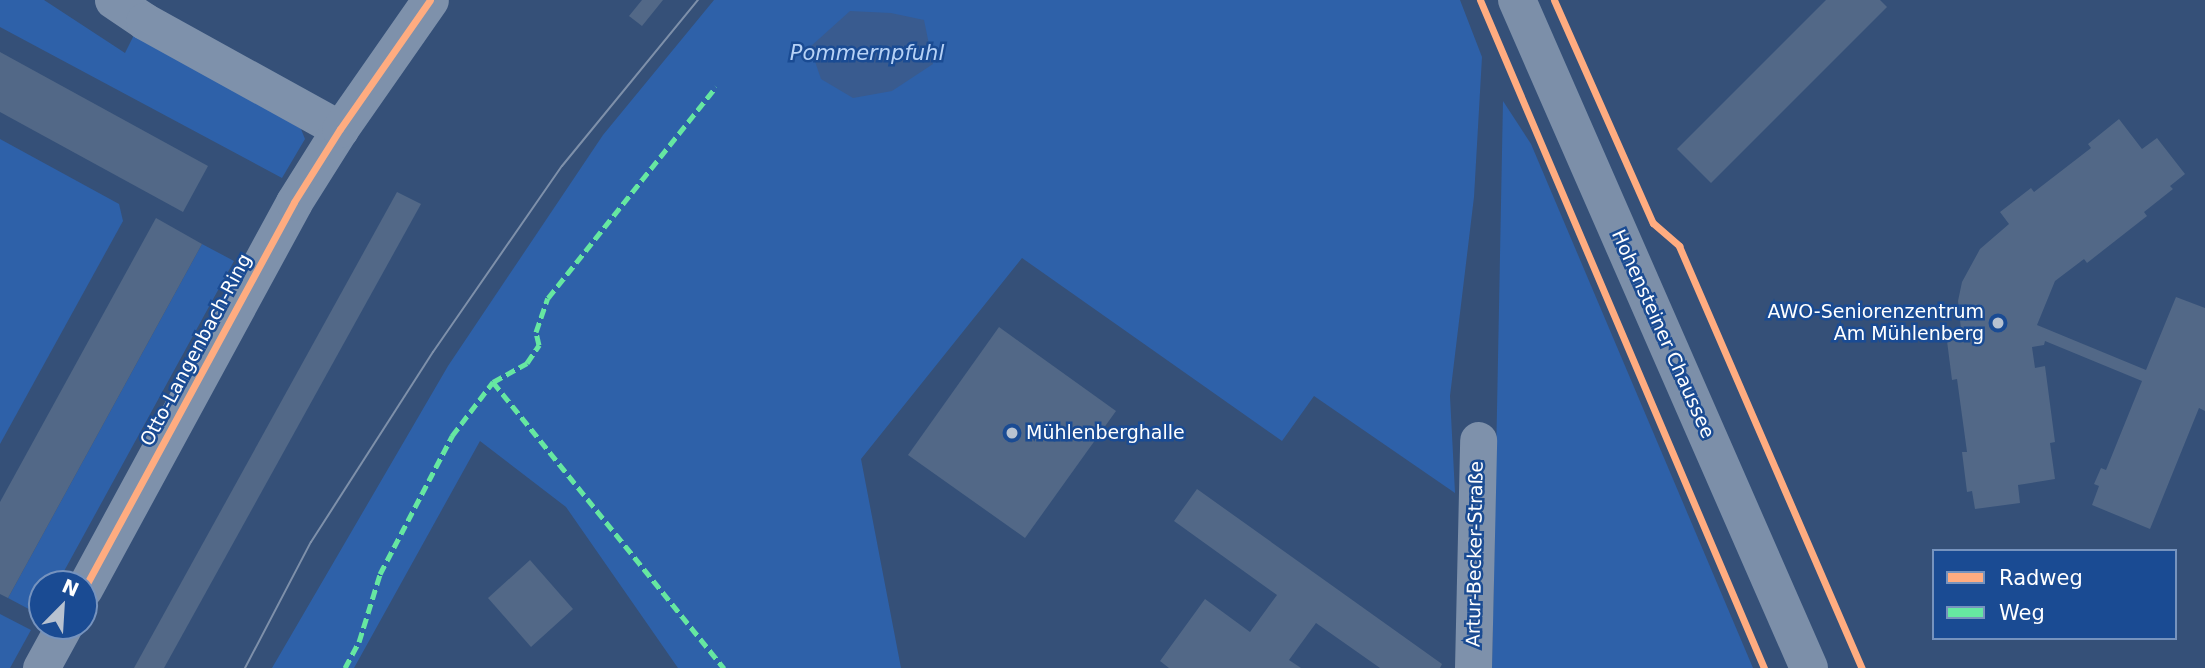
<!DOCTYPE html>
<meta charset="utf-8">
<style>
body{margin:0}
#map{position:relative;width:2205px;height:668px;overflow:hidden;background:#355078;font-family:"DejaVu Sans",sans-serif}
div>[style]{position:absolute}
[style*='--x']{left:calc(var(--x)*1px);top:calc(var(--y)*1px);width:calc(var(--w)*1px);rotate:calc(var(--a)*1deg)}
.green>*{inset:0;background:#2e61a9}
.water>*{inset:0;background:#395b8f}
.building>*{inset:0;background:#526887}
.minor>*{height:37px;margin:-18.5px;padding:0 18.5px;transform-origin:18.5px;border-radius:18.5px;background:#7e91ab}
.major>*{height:38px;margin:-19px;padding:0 19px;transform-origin:19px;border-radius:19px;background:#7c8fa9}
.tram>*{height:2px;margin:-1px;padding:0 1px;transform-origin:1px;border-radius:1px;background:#7e90aa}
.quiet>*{height:5px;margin-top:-2.5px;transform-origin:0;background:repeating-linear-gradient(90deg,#66e7a1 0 10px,transparent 0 15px)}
.cycleway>*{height:7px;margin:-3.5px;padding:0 3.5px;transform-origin:3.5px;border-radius:3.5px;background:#ffac80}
.dots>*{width:19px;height:19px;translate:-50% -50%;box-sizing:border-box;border:4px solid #1a4b93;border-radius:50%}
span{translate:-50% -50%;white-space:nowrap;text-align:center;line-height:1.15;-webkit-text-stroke:5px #1a4b93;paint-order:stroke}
.poi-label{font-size:19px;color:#fff}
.right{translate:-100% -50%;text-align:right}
.left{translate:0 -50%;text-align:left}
.street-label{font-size:19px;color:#fff}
.water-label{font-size:21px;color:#b7d2f6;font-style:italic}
.legend{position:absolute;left:1932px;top:549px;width:245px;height:91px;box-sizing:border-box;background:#1a4b93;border:2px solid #7693be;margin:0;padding:9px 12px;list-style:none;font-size:21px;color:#fff}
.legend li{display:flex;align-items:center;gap:14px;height:35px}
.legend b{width:35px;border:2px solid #7693be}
.north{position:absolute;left:28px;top:570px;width:70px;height:70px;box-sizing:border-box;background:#1a4b93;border:2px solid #7693be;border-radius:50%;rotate:24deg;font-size:19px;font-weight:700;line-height:28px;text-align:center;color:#fff}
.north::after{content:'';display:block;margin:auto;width:24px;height:32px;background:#b8c2d0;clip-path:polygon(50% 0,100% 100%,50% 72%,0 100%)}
</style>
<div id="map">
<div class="green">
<i style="clip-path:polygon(0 0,44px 0,125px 53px,138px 27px,301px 129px,305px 139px,282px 178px,0 27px)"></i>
<i style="clip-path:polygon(714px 0,1460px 0,1482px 57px,1474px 197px,1450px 396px,1455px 493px,1314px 396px,1282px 441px,1022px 258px,861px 459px,901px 668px,678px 668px,566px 507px,480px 441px,354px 668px,272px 668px,448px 366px,603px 135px)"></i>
<i style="clip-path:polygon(1503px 101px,1531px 144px,1753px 668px,1492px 668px)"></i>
<i style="clip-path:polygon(0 139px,119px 204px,123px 221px,0 444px)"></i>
<i style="clip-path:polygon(202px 244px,234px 261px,57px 584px,42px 584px,40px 615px,8px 598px)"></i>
<i style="clip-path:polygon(0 614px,31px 630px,10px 668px,0 668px)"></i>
</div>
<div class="water">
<i style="clip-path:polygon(850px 11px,891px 13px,924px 20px,933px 64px,892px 91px,853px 98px,821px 79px,810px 47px)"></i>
</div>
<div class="building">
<i style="clip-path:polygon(642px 0,663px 0,642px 26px,629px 16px)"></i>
<i style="clip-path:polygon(1826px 0,1880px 0,1887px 7px,1711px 183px,1677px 149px)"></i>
<i style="clip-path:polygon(0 52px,208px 166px,183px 212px,0 112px)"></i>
<i style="clip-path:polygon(2119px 119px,2142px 149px,2157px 138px,2185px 174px,2170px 186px,2173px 189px,2144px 212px,2147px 216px,2087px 263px,2084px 259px,2055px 281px,2037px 325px,2146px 370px,2176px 297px,2205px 308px,2205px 411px,2199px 408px,2150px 529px,2092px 505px,2099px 486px,2094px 484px,2101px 468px,2106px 470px,2142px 381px,2045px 341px,2044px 345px,2032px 347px,2035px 368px,2045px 366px,2055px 442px,2050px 443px,2055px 479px,2018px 485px,2020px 503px,1975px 509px,1972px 491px,1967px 492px,1962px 452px,1967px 452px,1957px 379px,1952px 380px,1947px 341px,1962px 339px,1958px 301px,1962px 282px,1980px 249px,2009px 224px,2000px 212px,2031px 188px,2034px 192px,2091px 148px,2088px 144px)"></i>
<i style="clip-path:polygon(397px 192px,421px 204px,164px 668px,134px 668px)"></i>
<i style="clip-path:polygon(156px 218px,202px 244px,8px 598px,0 594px,0 502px)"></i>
<i style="clip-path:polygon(999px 327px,1116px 411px,1025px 538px,908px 455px)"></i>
<i style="clip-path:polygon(1197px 489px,1442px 664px,1440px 668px,1380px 668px,1316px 623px,1289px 660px,1301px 668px,1169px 668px,1160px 661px,1205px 599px,1250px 632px,1277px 595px,1174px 521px)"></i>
<i style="clip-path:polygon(530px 560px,573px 609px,531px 647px,488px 598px)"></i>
</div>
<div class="minor">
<i style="--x:113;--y:0;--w:37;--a:34"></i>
<i style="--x:144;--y:21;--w:224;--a:28.9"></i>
<i style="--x:84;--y:589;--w:440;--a:-61.5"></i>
<i style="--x:294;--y:202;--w:86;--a:-57.8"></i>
<i style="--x:340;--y:129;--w:157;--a:-55.1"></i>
<i style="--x:41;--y:668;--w:48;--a:-61.3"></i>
<i style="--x:1473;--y:668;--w:228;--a:-88.7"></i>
</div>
<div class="major">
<i style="--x:1517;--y:0;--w:729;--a:66.39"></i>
</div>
<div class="tram">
<i style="--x:245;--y:668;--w:142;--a:-62.4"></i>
<i style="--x:311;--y:542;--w:226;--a:-57.3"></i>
<i style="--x:433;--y:352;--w:226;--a:-55.3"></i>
<i style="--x:562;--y:166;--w:215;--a:-50.7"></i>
</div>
<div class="quiet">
<i style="--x:493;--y:382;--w:368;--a:51.1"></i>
<i style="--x:345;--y:668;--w:30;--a:-62"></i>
<i style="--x:359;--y:642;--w:71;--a:-72.8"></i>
<i style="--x:380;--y:574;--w:156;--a:-62.4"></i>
<i style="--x:452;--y:436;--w:68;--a:-52.8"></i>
<i style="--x:493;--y:382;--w:39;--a:-29"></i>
<i style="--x:527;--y:363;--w:22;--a:-56"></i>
<i style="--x:539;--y:345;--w:13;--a:-103"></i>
<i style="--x:536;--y:332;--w:36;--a:-71"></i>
<i style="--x:548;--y:298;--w:270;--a:-51.5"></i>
</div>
<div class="cycleway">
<i style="--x:1480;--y:0;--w:726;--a:66.97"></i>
<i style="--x:1554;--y:0;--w:244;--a:66.1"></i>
<i style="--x:1653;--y:223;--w:35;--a:41"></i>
<i style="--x:1679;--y:246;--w:460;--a:66.6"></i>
<i style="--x:84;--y:589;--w:440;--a:-61.5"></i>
<i style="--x:294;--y:202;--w:86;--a:-57.8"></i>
<i style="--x:340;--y:129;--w:157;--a:-55.1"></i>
</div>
<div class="dots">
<i style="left:1998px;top:323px;background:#b8c2d0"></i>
<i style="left:1012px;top:433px;background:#b8c2d0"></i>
</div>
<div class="poi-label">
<span class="right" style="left:1984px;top:323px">AWO-Seniorenzentrum<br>Am Mühlenberg</span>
<span class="left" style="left:1026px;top:433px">Mühlenberghalle</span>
</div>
<div class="street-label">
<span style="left:1663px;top:334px;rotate:66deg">Hohensteiner Chaussee</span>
<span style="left:196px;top:350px;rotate:-62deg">Otto-Langenbach-Ring</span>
<span style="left:1475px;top:554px;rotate:-89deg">Artur-Becker-Straße</span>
</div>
<div class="water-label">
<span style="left:867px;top:53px">Pommernpfuhl</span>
</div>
<ul class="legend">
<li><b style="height:9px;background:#ffac80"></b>Radweg</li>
<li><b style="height:9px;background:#66e7a1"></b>Weg</li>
</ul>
<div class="north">N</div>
</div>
